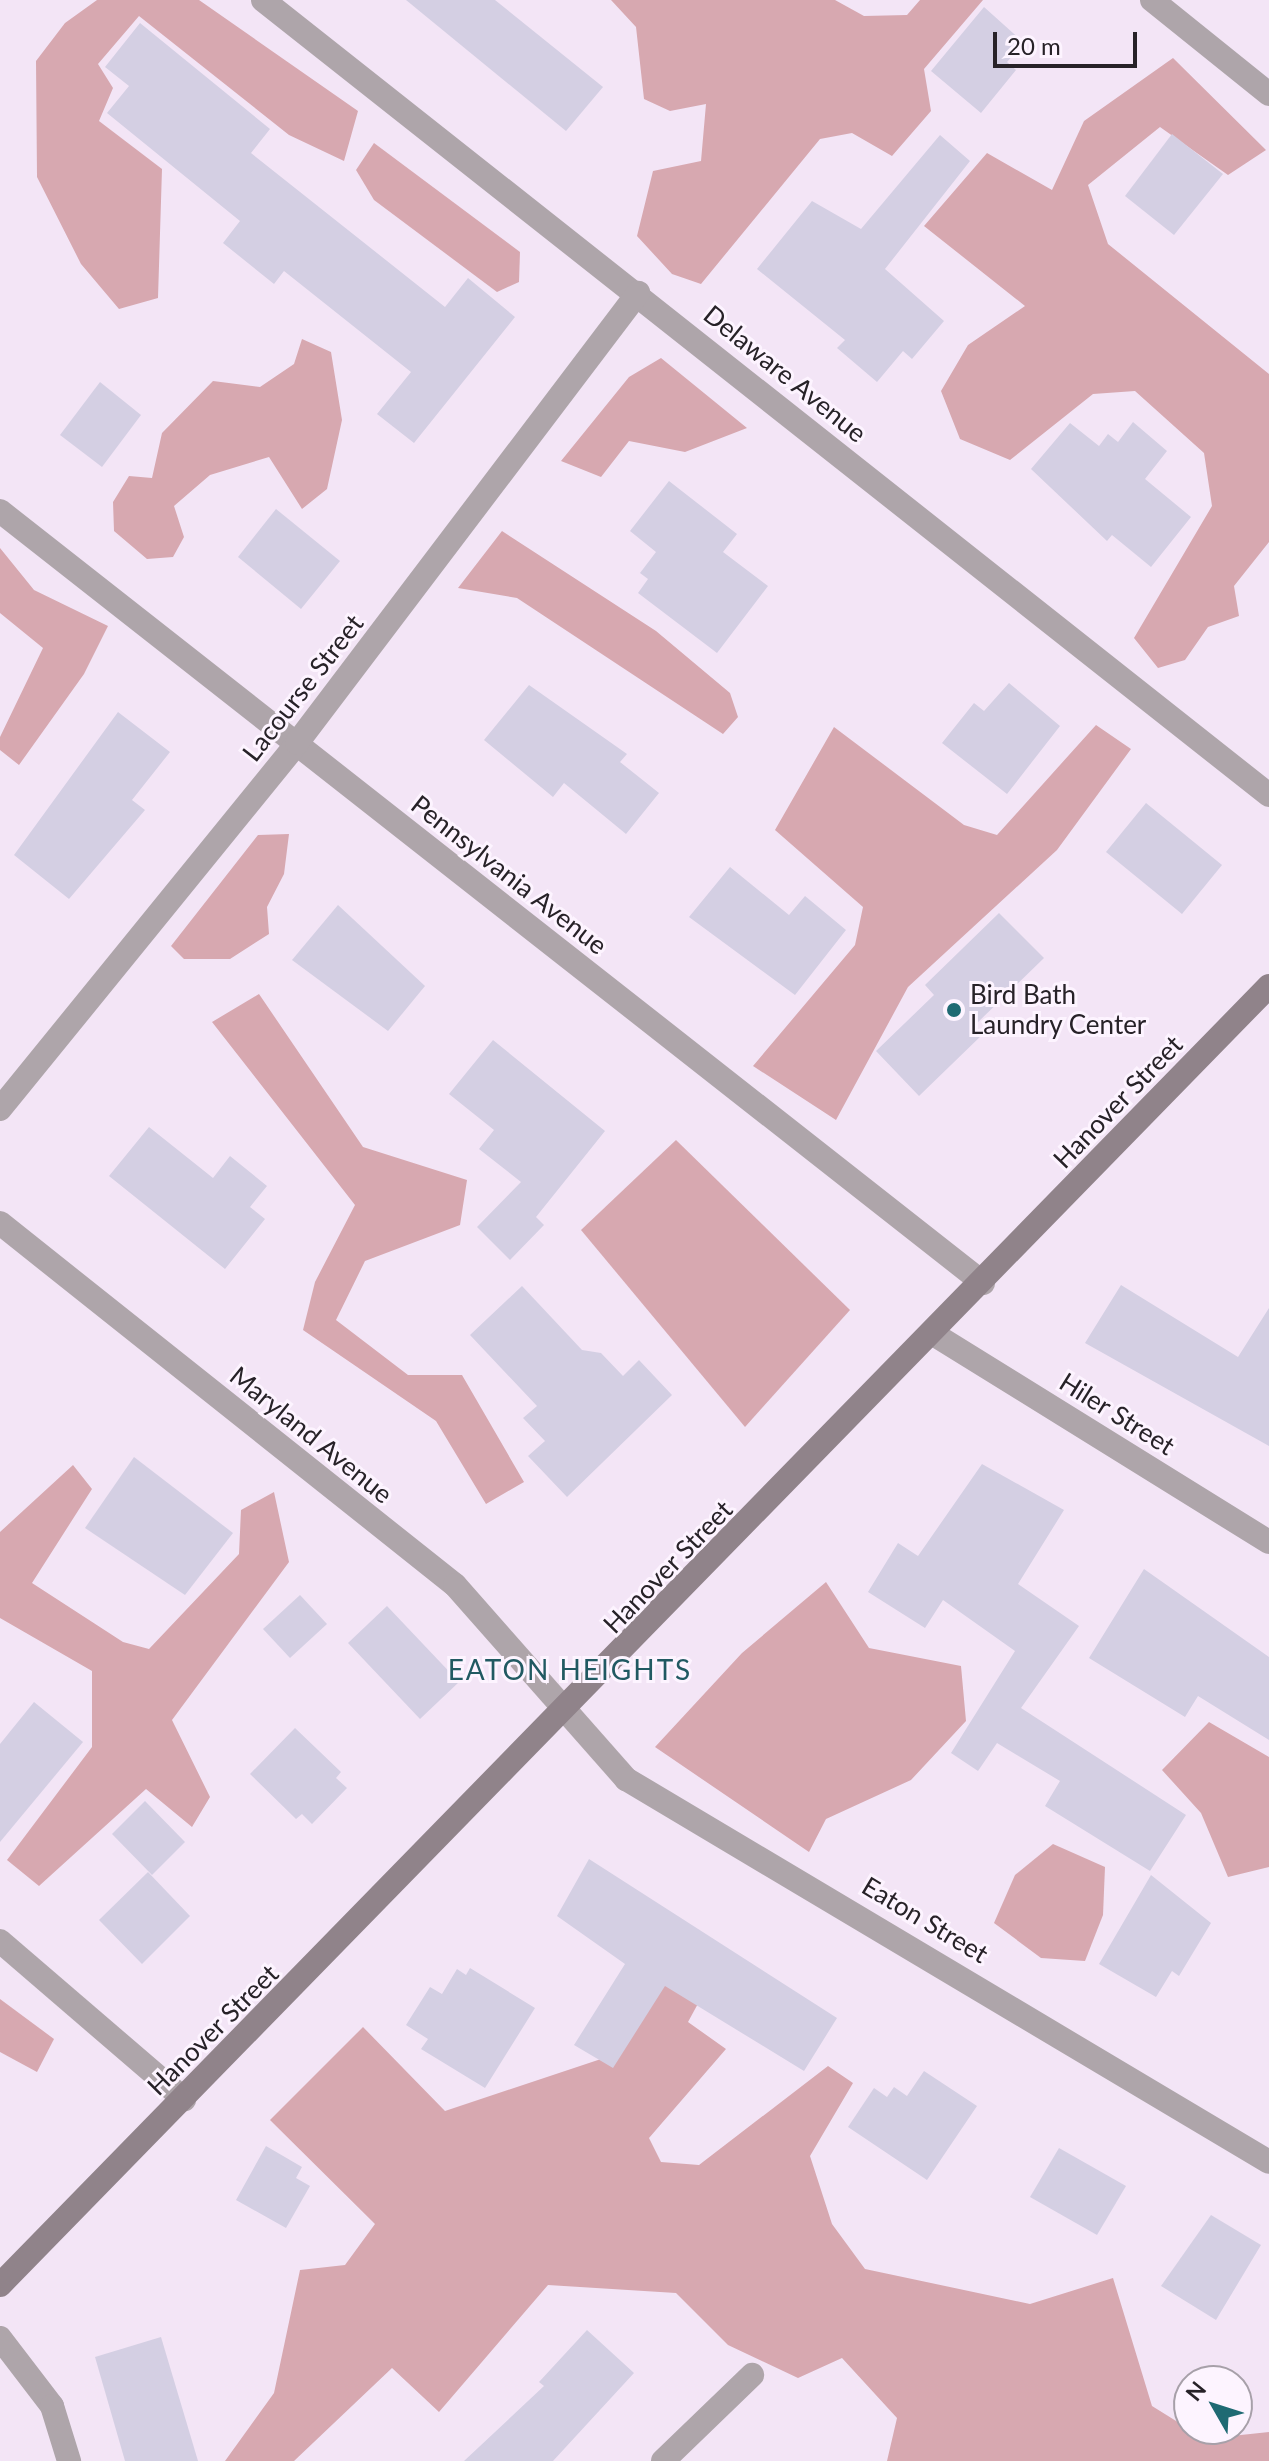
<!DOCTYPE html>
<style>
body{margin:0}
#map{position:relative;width:1269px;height:2461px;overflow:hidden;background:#f3e5f6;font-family:Lato,sans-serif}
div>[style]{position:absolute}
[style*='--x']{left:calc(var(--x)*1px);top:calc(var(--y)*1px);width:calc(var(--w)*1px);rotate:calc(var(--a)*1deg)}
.forest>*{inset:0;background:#d7a8b0}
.building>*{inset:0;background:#d4cfe3}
.service>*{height:24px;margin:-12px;padding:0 12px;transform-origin:12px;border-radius:12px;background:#aea5aa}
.minor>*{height:24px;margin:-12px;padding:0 12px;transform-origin:12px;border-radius:12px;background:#aea5aa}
.secondary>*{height:24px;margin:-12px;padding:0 12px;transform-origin:12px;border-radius:12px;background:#90838a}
.dots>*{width:22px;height:22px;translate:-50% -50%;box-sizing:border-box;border:4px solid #fdf4ff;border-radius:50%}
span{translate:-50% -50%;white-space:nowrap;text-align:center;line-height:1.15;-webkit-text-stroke:6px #fdf4ff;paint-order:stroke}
.street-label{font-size:26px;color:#272228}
.poi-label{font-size:26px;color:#272228}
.left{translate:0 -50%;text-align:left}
.neighbourhood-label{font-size:28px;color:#215a62;letter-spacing:2px}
.north{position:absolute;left:1173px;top:2365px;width:80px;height:80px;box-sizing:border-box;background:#fdf4ff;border:2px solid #a7a0a9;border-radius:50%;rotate:309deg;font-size:22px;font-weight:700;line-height:32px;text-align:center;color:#272228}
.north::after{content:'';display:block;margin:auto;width:28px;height:36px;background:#1f6a73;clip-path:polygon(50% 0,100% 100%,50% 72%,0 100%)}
.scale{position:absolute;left:993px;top:32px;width:144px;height:36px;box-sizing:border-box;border:4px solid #272228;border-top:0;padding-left:10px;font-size:24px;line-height:28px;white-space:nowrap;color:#272228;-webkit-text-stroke:6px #fdf4ff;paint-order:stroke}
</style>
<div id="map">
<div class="forest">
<i style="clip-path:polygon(97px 0,199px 0,358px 111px,344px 161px,289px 135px,139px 16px,98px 64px,113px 88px,99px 121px,162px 169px,158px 298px,119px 309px,81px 264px,37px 177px,36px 61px,65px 23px)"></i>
<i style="clip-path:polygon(611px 0,835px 0,864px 16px,907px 15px,920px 0,983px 0,924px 69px,931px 111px,892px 156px,852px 133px,820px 139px,701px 284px,672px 274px,637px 236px,653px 171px,701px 161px,706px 104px,670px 111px,644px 99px,636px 27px)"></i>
<i style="clip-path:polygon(1173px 58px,1266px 150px,1228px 175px,1160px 127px,1088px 185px,1108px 244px,1269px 374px,1269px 542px,1234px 586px,1239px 616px,1208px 627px,1185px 660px,1158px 668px,1134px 638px,1212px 506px,1204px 453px,1135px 391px,1093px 394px,1010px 460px,960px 439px,941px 391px,968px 345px,1025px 306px,924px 226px,987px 153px,1052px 190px,1084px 121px)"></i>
<i style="clip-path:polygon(374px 143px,520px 252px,519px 282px,497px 292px,374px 200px,356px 170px)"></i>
<i style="clip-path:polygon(302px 339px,331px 352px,342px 420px,327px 489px,302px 509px,269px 457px,210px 475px,174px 506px,184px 537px,173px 557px,147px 559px,114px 531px,113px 502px,129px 476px,152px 478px,162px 433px,213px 381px,260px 387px,294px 364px)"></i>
<i style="clip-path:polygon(661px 358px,747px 428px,685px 452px,629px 441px,601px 477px,561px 461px,629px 377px)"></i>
<i style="clip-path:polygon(502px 531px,656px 631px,730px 693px,738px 717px,723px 734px,517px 598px,458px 588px)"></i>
<i style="clip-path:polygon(0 548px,34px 590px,108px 626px,84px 674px,19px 765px,0 750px,0 737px,43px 648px,0 613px)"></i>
<i style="clip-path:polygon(1096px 725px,1131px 749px,1057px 850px,908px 987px,836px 1120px,753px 1066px,855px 945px,863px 907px,775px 830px,834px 727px,964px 825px,997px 835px)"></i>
<i style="clip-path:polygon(289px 834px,284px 874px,267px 907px,269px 934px,230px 959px,184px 959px,171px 946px,258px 835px)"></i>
<i style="clip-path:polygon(259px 994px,363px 1147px,467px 1180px,460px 1225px,365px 1261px,336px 1320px,408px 1375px,462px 1375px,524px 1482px,486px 1504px,436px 1421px,303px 1330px,315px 1282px,355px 1205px,212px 1022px)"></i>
<i style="clip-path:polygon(676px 1140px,850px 1310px,745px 1427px,581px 1230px)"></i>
<i style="clip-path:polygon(73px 1465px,92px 1489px,32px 1583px,123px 1642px,149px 1649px,239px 1554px,241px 1510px,274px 1492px,289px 1562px,172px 1720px,210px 1797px,192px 1827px,146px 1789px,39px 1886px,7px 1860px,92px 1747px,92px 1671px,0 1618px,0 1532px)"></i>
<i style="clip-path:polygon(826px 1582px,869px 1648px,961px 1666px,966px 1721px,911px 1780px,826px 1819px,809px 1852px,655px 1747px,742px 1653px)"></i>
<i style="clip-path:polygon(1209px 1722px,1269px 1757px,1269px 1867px,1228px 1877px,1201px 1813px,1162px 1770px)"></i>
<i style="clip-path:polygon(1053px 1844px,1105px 1867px,1103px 1915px,1085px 1961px,1041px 1958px,994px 1923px,1015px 1875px)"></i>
<i style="clip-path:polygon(685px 1929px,725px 1954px,688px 2022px,726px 2049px,649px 2138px,661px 2162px,699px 2165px,828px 2066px,853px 2083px,810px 2156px,832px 2224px,865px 2269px,1030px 2304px,1113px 2278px,1152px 2406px,1189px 2429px,1222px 2437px,1269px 2432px,1269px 2461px,887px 2461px,897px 2418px,842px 2358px,798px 2378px,728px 2345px,676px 2293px,548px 2285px,439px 2412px,392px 2368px,294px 2461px,225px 2461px,274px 2393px,300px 2270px,345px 2265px,375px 2224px,270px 2120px,363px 2027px,445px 2111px,619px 2053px)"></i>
<i style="clip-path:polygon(0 1999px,54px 2039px,37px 2072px,0 2052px)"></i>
</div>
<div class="building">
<i style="clip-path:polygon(406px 0,495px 0,603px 87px,566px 131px)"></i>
<i style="clip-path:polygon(984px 7px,1024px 43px,1007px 62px,1016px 70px,981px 113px,931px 71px)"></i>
<i style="clip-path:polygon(140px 23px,270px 129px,251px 153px,445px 307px,468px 278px,515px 317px,414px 443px,377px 414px,411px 372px,284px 271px,274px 284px,223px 243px,240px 221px,107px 113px,129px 86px,105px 67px)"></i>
<i style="clip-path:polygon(1172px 134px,1223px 174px,1174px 235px,1125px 196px)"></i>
<i style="clip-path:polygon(940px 135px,970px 161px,885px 269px,944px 321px,912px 359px,903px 351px,877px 382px,837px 348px,845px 340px,757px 269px,812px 201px,861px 229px)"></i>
<i style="clip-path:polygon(100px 382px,141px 415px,102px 467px,60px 435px)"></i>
<i style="clip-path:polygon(1133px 422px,1167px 451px,1145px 479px,1191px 517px,1151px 567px,1112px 535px,1107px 541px,1031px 469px,1070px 423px,1099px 446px,1108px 434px,1118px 442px)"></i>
<i style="clip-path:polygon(669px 481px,737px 534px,723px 552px,768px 586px,717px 653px,638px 593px,648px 579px,640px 573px,656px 552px,630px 531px)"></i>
<i style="clip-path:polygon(276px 509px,340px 561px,301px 609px,238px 557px)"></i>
<i style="clip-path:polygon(1009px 683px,1060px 726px,1007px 794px,942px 743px,974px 703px,984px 711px)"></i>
<i style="clip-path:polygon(529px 685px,627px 754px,620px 762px,659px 793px,626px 834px,564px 783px,553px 797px,484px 740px)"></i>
<i style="clip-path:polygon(118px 712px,170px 752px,132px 800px,145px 810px,69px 899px,14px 855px)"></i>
<i style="clip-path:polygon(1146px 803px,1222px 865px,1182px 914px,1106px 852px)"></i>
<i style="clip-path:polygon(730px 867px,789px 915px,805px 896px,846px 930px,795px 995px,689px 917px)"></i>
<i style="clip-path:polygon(338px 905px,425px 986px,388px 1031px,292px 960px)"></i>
<i style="clip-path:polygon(999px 913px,1044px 958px,975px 1025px,983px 1034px,919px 1096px,876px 1051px,934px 995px,925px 985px)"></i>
<i style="clip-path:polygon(493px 1040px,605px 1131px,536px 1217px,544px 1225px,510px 1260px,477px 1227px,521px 1182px,479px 1149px,494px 1130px,449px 1094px)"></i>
<i style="clip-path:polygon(149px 1127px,213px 1178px,230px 1156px,267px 1186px,250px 1207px,265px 1219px,225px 1269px,109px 1176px)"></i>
<i style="clip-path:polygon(1121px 1285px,1238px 1357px,1269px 1308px,1269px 1446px,1085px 1343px)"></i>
<i style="clip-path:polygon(522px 1286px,582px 1350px,601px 1353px,623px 1376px,639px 1360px,672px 1395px,567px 1497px,528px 1456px,545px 1441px,523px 1418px,537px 1406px,470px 1335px)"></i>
<i style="clip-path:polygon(134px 1457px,233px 1533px,185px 1595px,85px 1528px)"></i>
<i style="clip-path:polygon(982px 1464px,1064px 1510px,1018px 1584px,1079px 1626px,1021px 1708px,1186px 1815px,1150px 1871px,1045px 1806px,1060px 1781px,997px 1743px,978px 1771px,951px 1753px,1015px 1651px,943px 1600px,925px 1628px,868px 1592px,898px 1543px,918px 1556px)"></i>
<i style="clip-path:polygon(1144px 1569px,1269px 1657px,1269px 1740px,1198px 1696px,1185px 1717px,1089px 1658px)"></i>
<i style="clip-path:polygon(300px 1595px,327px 1624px,290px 1658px,263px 1629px)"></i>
<i style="clip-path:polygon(387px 1606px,459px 1682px,420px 1719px,348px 1643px)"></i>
<i style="clip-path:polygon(34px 1702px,83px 1742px,0 1842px,0 1744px)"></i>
<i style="clip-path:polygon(295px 1728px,341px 1772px,336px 1778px,347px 1788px,312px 1824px,302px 1814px,296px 1819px,250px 1774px)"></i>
<i style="clip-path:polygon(145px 1801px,185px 1842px,152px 1875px,112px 1834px)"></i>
<i style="clip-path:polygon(589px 1859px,837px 2018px,804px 2071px,665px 1986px,613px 2068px,574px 2045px,625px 1964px,557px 1916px)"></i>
<i style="clip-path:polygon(148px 1872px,190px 1916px,142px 1964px,99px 1920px)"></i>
<i style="clip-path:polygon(1151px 1875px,1211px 1923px,1179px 1976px,1172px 1971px,1156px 1997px,1099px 1964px)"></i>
<i style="clip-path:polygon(470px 1968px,535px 2008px,485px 2088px,421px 2049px,428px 2039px,406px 2025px,430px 1987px,442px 1994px,457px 1969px,466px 1975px)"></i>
<i style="clip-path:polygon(924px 2071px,977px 2106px,927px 2180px,848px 2127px,874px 2088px,887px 2097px,894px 2087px,907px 2096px)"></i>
<i style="clip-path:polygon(266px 2146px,302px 2167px,296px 2178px,310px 2186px,286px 2228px,236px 2200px)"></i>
<i style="clip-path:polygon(1059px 2148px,1126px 2186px,1097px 2235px,1030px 2197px)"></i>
<i style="clip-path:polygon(1211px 2215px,1261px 2245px,1216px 2320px,1161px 2286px)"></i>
<i style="clip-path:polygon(587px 2330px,634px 2373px,553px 2461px,464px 2461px,544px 2386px,539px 2382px)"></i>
<i style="clip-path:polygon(161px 2337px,198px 2461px,125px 2461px,95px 2357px)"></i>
</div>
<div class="service">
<i style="--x:0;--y:2338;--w:86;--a:52.6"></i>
<i style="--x:52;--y:2406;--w:58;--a:72.8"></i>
</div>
<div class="minor">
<i style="--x:263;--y:0;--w:1282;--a:38.32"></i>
<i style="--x:1152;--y:0;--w:150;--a:38.8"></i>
<i style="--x:0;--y:511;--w:1250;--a:38.14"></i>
<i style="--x:0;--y:1109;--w:471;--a:-50.9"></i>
<i style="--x:297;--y:743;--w:565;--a:-52.85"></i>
<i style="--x:0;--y:1223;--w:581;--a:38.51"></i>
<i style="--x:455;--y:1585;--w:259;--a:48.6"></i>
<i style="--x:626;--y:1779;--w:748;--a:30.78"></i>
<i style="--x:935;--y:1335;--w:393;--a:31.8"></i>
<i style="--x:0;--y:1941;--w:243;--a:40.7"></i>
<i style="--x:663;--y:2461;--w:124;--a:-44"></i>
</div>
<div class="secondary">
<i style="--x:0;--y:2285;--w:1816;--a:-45.67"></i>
</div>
<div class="dots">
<i style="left:954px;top:1010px;background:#1f6a73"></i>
</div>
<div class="street-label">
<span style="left:785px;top:374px;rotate:39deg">Delaware Avenue</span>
<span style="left:303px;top:688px;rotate:-52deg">Lacourse Street</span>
<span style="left:509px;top:875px;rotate:38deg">Pennsylvania Avenue</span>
<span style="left:1118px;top:1102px;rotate:-46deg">Hanover Street</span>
<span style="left:1117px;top:1414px;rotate:32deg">Hiler Street</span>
<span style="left:311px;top:1435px;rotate:39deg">Maryland Avenue</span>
<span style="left:668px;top:1567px;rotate:-46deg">Hanover Street</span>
<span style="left:925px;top:1920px;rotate:31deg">Eaton Street</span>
<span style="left:213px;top:2030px;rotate:-45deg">Hanover Street</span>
</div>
<div class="poi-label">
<span class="left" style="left:970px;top:1010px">Bird Bath<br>Laundry Center</span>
</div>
<div class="neighbourhood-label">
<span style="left:570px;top:1669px">EATON HEIGHTS</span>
</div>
<div class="north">N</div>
<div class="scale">20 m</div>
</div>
